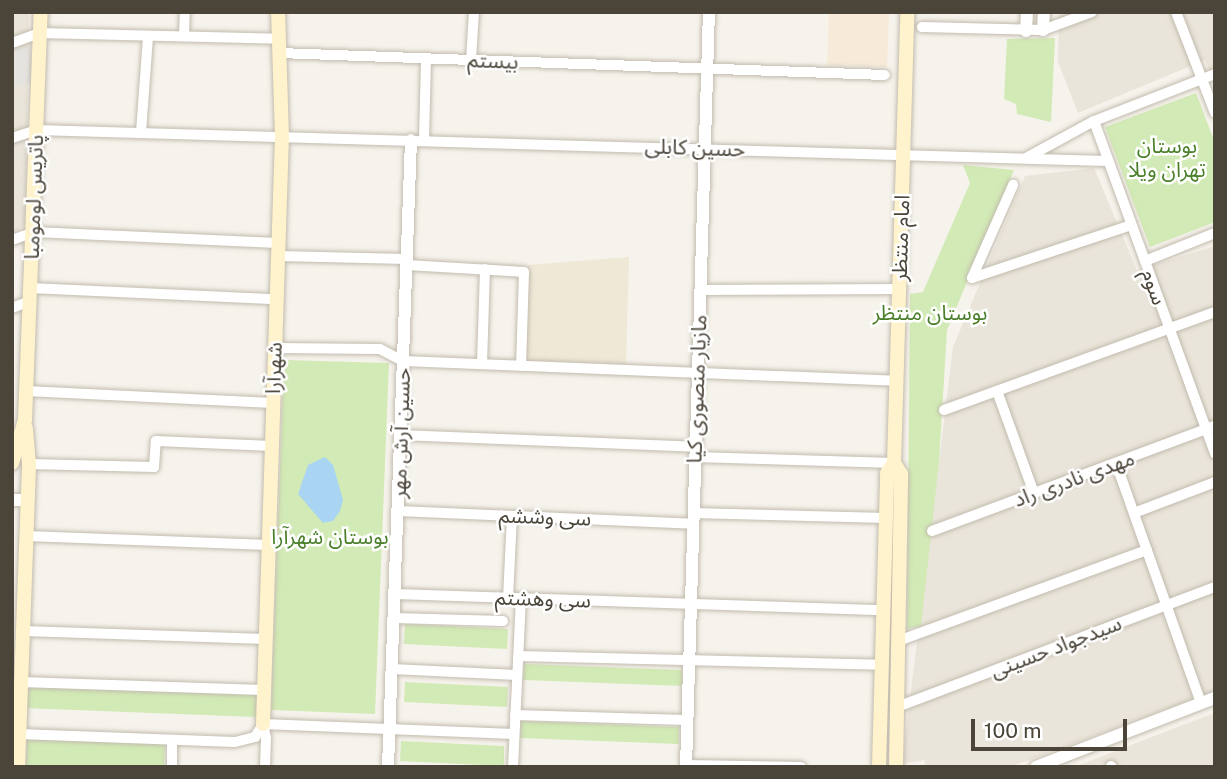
<!DOCTYPE html>
<meta charset="utf-8">
<style>
body{margin:0}
#map{position:relative;width:1227px;height:779px;overflow:hidden;background:#f6f3ec;font-family:"Public Sans","Noto Sans Arabic",sans-serif}
div>[style]{position:absolute}
[style*='--x']{left:calc(var(--x)*1px);top:calc(var(--y)*1px);width:calc(var(--w)*1px);rotate:calc(var(--a)*1deg)}
.residential>*{inset:0;background:#eae5da}
.commercial>*{inset:0;background:#f7ead8}
.education>*{inset:0;background:#efe8d6}
.green>*{inset:0;background:#d2eab5}
.parking>*{inset:0;background:#e5e3e0}
.water>*{inset:0;background:#a9d4f2}
.roads{filter:drop-shadow(0 0 2px #c2bbae) drop-shadow(0 0 2px #c2bbae)}
.minor>*{height:10px;margin:-5px;padding:0 5px;transform-origin:5px;border-radius:5px;background:#fff}
.tertiary>*{height:12px;margin:-6px;padding:0 6px;transform-origin:6px;border-radius:6px;background:#fff}
.secondary>*{height:14px;margin:-7px;padding:0 7px;transform-origin:7px;border-radius:7px;background:#fff3cd}
span{translate:-50% -50%;white-space:nowrap;text-align:center;line-height:1.15;-webkit-text-stroke:5px #fff;paint-order:stroke}
.street-label{font-size:21px;color:#4b4439}
.park-label{font-size:21px;color:#4a7f2a}
.frame{position:absolute;inset:0;border:14px solid #4b4439;pointer-events:none}
.scale{position:absolute;left:971px;top:719px;width:156px;height:32px;box-sizing:border-box;border:4px solid #4b4439;border-top:0;padding-left:9px;font-size:21px;line-height:24px;white-space:nowrap;color:#4b4439;-webkit-text-stroke:5px #fff;paint-order:stroke}
</style>
<div id="map">
<div class="residential">
<i style="clip-path:polygon(12px 12px,29px 12px,25px 224px,12px 234px)"></i>
<i style="clip-path:polygon(1059px 12px,1215px 12px,1215px 84px,1205px 60px,1078px 113px,1058px 62px)"></i>
<i style="clip-path:polygon(1094px 168px,1137px 270px,1215px 246px,1215px 691px,1010px 767px,926px 767px,924px 760px,902px 764px,953px 347px,1025px 176px)"></i>
<i style="clip-path:polygon(1215px 713px,1215px 767px,1074px 767px,1198px 719px)"></i>
</div>
<div class="commercial">
<i style="clip-path:polygon(829px 12px,889px 14px,887px 67px,827px 65px)"></i>
</div>
<div class="education">
<i style="clip-path:polygon(629px 257px,626px 364px,525px 361px,528px 265px)"></i>
</div>
<div class="green">
<i style="clip-path:polygon(1055px 38px,1051px 122px,1017px 114px,1016px 104px,1004px 99px,1007px 39px)"></i>
<i style="clip-path:polygon(1196px 93px,1215px 143px,1215px 222px,1150px 247px,1105px 127px)"></i>
<i style="clip-path:polygon(963px 165px,1014px 170px,947px 330px,939px 462px,921px 626px,907px 629px,910px 294px,923px 292px,970px 183px)"></i>
<i style="clip-path:polygon(284px 360px,389px 363px,375px 714px,271px 710px)"></i>
<i style="clip-path:polygon(405px 624px,508px 629px,507px 649px,404px 644px)"></i>
<i style="clip-path:polygon(524px 664px,682px 670px,682px 686px,523px 680px)"></i>
<i style="clip-path:polygon(405px 682px,508px 687px,507px 707px,404px 702px)"></i>
<i style="clip-path:polygon(24px 687px,258px 695px,257px 717px,23px 708px)"></i>
<i style="clip-path:polygon(521px 721px,679px 727px,679px 744px,520px 738px)"></i>
<i style="clip-path:polygon(27px 738px,165px 742px,164px 767px,26px 765px)"></i>
<i style="clip-path:polygon(401px 741px,504px 746px,504px 766px,400px 761px)"></i>
</div>
<div class="parking">
<i style="clip-path:polygon(31px 46px,31px 83px,12px 87px,12px 51px)"></i>
</div>
<div class="water">
<i style="clip-path:polygon(325px 457px,333px 465px,343px 500px,340px 511px,333px 521px,323px 523px,298px 494px,308px 465px)"></i>
</div>
<div class="roads">
<div class="minor">
<i style="--x:1176;--y:12;--w:108;--a:68.9"></i>
<i style="--x:922;--y:27;--w:121;--a:1.4"></i>
<i style="--x:1043;--y:30;--w:52;--a:-20.2"></i>
<i style="--x:184;--y:36;--w:24;--a:-88"></i>
<i style="--x:12;--y:43;--w:30;--a:-20"></i>
<i style="--x:40;--y:33;--w:239;--a:1.4"></i>
<i style="--x:279;--y:53;--w:606;--a:2.08"></i>
<i style="--x:471;--y:60;--w:48;--a:-86.4"></i>
<i style="--x:1094;--y:121;--w:354;--a:70"></i>
<i style="--x:141;--y:132;--w:96;--a:-85.8"></i>
<i style="--x:12;--y:138;--w:25;--a:-18"></i>
<i style="--x:36;--y:130;--w:1072;--a:1.66"></i>
<i style="--x:424;--y:141;--w:82;--a:-88.6"></i>
<i style="--x:1026;--y:158;--w:77;--a:-28.6"></i>
<i style="--x:1094;--y:121;--w:130;--a:-21.2"></i>
<i style="--x:12;--y:240;--w:23;--a:-20"></i>
<i style="--x:34;--y:232;--w:244;--a:2.6"></i>
<i style="--x:278;--y:256;--w:129;--a:1.3"></i>
<i style="--x:1145;--y:261;--w:75;--a:-21.8"></i>
<i style="--x:407;--y:265;--w:117;--a:3.4"></i>
<i style="--x:524;--y:272;--w:94;--a:91.8"></i>
<i style="--x:972;--y:278;--w:168;--a:-18.4"></i>
<i style="--x:972;--y:278;--w:102;--a:-66.2"></i>
<i style="--x:30;--y:288;--w:246;--a:2.6"></i>
<i style="--x:700;--y:290;--w:199;--a:-0.3"></i>
<i style="--x:12;--y:308;--w:19;--a:-21"></i>
<i style="--x:275;--y:348;--w:105;--a:0.5"></i>
<i style="--x:380;--y:349;--w:26;--a:28"></i>
<i style="--x:403;--y:361;--w:493;--a:2.3"></i>
<i style="--x:482;--y:364;--w:95;--a:-88.2"></i>
<i style="--x:26;--y:391;--w:247;--a:2.8"></i>
<i style="--x:997;--y:391;--w:109;--a:70.1"></i>
<i style="--x:944;--y:410;--w:288;--a:-19.9"></i>
<i style="--x:400;--y:435;--w:295;--a:2.3"></i>
<i style="--x:695;--y:457;--w:199;--a:1.7"></i>
<i style="--x:1116;--y:463;--w:255;--a:70.5"></i>
<i style="--x:29;--y:464;--w:125;--a:1.4"></i>
<i style="--x:154;--y:467;--w:26;--a:-86"></i>
<i style="--x:156;--y:441;--w:116;--a:2.5"></i>
<i style="--x:398;--y:511;--w:295;--a:2.5"></i>
<i style="--x:693;--y:513;--w:193;--a:1.5"></i>
<i style="--x:1134;--y:513;--w:87;--a:-20.9"></i>
<i style="--x:932;--y:531;--w:302;--a:-20.4"></i>
<i style="--x:26;--y:536;--w:243;--a:2.1"></i>
<i style="--x:395;--y:594;--w:488;--a:1.9"></i>
<i style="--x:508;--y:598;--w:82;--a:-87.2"></i>
<i style="--x:394;--y:618;--w:109;--a:1.6"></i>
<i style="--x:23;--y:631;--w:243;--a:1.9"></i>
<i style="--x:898;--y:641;--w:265;--a:-20.1"></i>
<i style="--x:518;--y:656;--w:363;--a:1.4"></i>
<i style="--x:392;--y:669;--w:125;--a:2.7"></i>
<i style="--x:21;--y:682;--w:243;--a:1.9"></i>
<i style="--x:897;--y:707;--w:340;--a:-20.7"></i>
<i style="--x:515;--y:715;--w:172;--a:1.7"></i>
<i style="--x:263;--y:724;--w:251;--a:2.3"></i>
<i style="--x:263;--y:724;--w:14;--a:78"></i>
<i style="--x:266;--y:738;--w:29;--a:92"></i>
<i style="--x:19;--y:734;--w:216;--a:2.1"></i>
<i style="--x:235;--y:742;--w:21;--a:-14"></i>
<i style="--x:255;--y:737;--w:15;--a:-58"></i>
<i style="--x:686;--y:765;--w:115;--a:1"></i>
<i style="--x:1111;--y:766;--w:1;--a:45"></i>
<i style="--x:172;--y:767;--w:27;--a:-90"></i>
<i style="--x:513;--y:767;--w:169;--a:-87.3"></i>
</div>
<div class="tertiary">
<i style="--x:1043;--y:30;--w:18;--a:-87"></i>
<i style="--x:1026;--y:31;--w:19;--a:-87"></i>
<i style="--x:12;--y:500;--w:16;--a:0"></i>
<i style="--x:388;--y:767;--w:627;--a:-87.9"></i>
<i style="--x:686;--y:767;--w:755;--a:-88.26"></i>
<i style="--x:1036;--y:767;--w:192;--a:-21.1"></i>
</div>
<div class="secondary">
<i style="--x:12;--y:463;--w:45;--a:-73.2"></i>
<i style="--x:25;--y:420;--w:408;--a:-87.8"></i>
<i style="--x:263;--y:724;--w:587;--a:-88.15"></i>
<i style="--x:282;--y:137;--w:125;--a:-91.8"></i>
<i style="--x:18;--y:767;--w:303;--a:-87.9"></i>
<i style="--x:29;--y:464;--w:36;--a:-95"></i>
<i style="--x:879;--y:767;--w:294;--a:-88.4"></i>
<i style="--x:887;--y:473;--w:12;--a:-55"></i>
<i style="--x:896;--y:767;--w:293;--a:-89"></i>
<i style="--x:901;--y:474;--w:13;--a:-122"></i>
<i style="--x:894;--y:463;--w:451;--a:-88.3"></i>
</div>
</div>
<div class="street-label">
<span style="left:493px;top:61px;rotate:2deg">بیستم</span>
<span style="left:695px;top:148px;rotate:2deg">حسین کابلی</span>
<span style="left:34px;top:197px;rotate:-88deg">پاتریس لومومبا</span>
<span style="left:901px;top:238px;rotate:-88deg">امام منتظر</span>
<span style="left:1154px;top:287px;rotate:70deg">سوم</span>
<span style="left:274px;top:368px;rotate:-88deg">شهرآرا</span>
<span style="left:697px;top:389px;rotate:-88deg">مازیار منصوری کیا</span>
<span style="left:401px;top:433px;rotate:-88deg">حسین آرش مهر</span>
<span style="left:1074px;top:479px;rotate:-20deg">مهدی نادری راد</span>
<span style="left:545px;top:517px;rotate:2deg">سی وششم</span>
<span style="left:543px;top:599px;rotate:2deg">سی وهشتم</span>
<span style="left:1056px;top:647px;rotate:-21deg">سیدجواد حسینی</span>
</div>
<div class="park-label">
<span style="left:1167px;top:158px">بوستان<br>تهران ویلا</span>
<span style="left:930px;top:313px">بوستان منتظر</span>
<span style="left:330px;top:537px">بوستان شهرآرا</span>
</div>
<div class="frame"></div>
<div class="scale">100 m</div>
</div>
